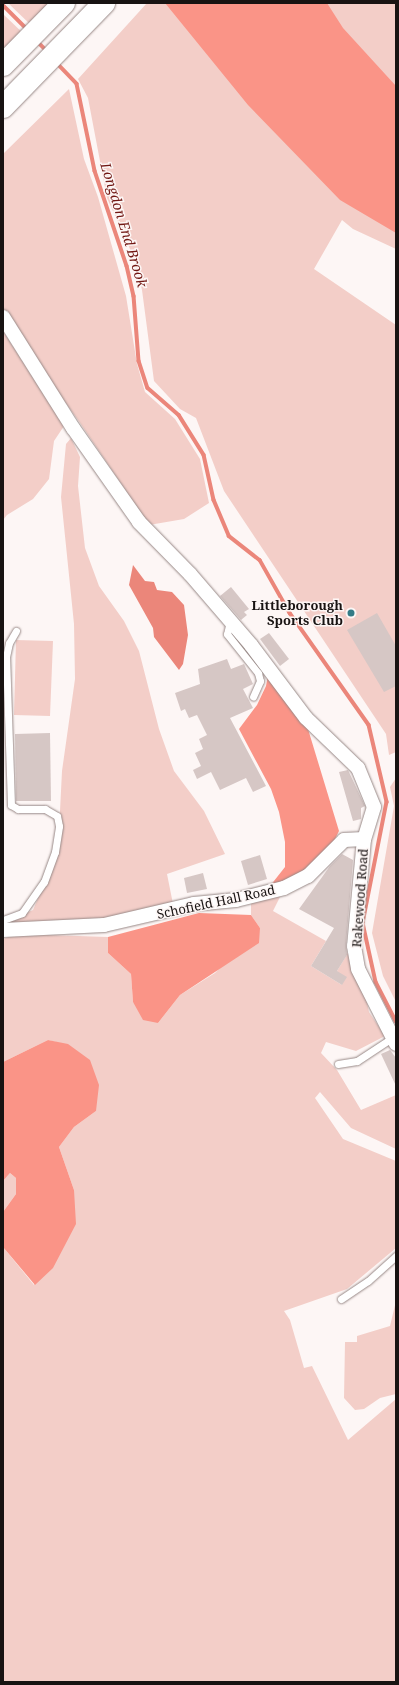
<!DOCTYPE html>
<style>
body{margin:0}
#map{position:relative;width:399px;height:1685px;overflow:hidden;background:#fdf6f5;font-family:"Noto Serif",serif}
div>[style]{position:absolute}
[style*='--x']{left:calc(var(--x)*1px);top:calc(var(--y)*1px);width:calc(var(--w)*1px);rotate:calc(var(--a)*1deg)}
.green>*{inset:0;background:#f3cec8}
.forest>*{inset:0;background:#fa9487}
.water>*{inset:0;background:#eb867a}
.stream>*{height:3.5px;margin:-1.75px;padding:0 1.75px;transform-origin:1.75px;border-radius:1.75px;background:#eb867a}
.building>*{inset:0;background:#d6c7c5}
.roads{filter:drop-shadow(0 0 1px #978886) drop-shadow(0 0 1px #978886)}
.service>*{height:7px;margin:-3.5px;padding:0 3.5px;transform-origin:3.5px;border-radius:3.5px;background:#fff}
.minor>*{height:14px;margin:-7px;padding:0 7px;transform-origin:7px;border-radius:7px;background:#fff}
.motorway>*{height:22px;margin:-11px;padding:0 11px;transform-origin:11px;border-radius:11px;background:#fff}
.dots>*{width:11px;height:11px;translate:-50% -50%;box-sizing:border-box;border:2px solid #fdf6f5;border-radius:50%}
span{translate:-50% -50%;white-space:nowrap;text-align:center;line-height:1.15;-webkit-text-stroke:3px #fdf6f5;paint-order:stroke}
.poi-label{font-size:13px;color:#181312;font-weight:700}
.right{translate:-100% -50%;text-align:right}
.street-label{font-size:13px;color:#181312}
.water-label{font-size:14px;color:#721814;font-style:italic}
.frame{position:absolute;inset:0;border:4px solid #181312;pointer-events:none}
</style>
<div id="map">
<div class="green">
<i style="clip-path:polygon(8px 3px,56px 3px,34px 28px)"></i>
<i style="clip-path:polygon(147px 3px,396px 3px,396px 249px,353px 229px,342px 220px,314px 269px,396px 325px,396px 752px,389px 755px,386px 734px,224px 491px,196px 418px,180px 409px,154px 381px,142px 290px,134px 258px,107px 198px,88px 98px,78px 79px)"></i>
<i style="clip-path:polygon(3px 14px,26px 36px,3px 58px)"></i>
<i style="clip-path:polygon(69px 89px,84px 159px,98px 197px,126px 296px,137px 364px,145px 392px,175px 419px,200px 459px,209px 503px,184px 519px,149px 525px,78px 420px,26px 348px,3px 309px,3px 154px)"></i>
<i style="clip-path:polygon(3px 331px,64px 426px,54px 441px,49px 479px,33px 499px,7px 515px,3px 520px)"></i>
<i style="clip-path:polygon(71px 438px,80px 457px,78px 486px,85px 548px,99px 586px,124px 621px,139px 651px,159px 729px,174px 771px,204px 811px,225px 854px,167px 874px,173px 904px,105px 921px,4px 926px,3px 923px,33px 910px,58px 851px,62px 771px,75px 679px,74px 624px,61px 497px,66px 444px)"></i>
<i style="clip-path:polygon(16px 640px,53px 641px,50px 716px,14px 715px)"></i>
<i style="clip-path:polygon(396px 778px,396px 1002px,383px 976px,372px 933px,394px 806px,390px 787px)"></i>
<i style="clip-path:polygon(281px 895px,273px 911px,326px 941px,311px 966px,342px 985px,337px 971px,348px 953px,366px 998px,369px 1012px,385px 1036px,356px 1051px,326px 1042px,321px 1053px,337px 1070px,361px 1110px,396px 1095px,396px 1149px,351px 1128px,320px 1092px,315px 1098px,343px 1139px,396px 1161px,396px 1248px,347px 1289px,284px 1311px,290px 1320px,304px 1368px,312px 1366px,348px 1440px,396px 1399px,396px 1682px,3px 1682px,3px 1247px,34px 1285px,74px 1190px,59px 1147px,74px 1127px,96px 1111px,68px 1045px,48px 1040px,3px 1062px,3px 939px,16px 934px,108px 937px,108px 953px,131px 974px,133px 1002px,158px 1023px,180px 995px,215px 973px,260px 928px,251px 915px,251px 903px)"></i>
<i style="clip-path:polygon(10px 1173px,16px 1178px,16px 1194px,3px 1212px,3px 1181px)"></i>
<i style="clip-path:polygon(396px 1301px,396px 1394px,380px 1398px,364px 1409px,355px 1410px,344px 1398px,345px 1342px,357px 1342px,357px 1336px,390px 1326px)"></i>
</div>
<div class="forest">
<i style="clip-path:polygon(165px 3px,327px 3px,343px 28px,396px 86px,396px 233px,340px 200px,248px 105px)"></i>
<i style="clip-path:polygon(268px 675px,308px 729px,339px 831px,333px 843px,314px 864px,294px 877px,270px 886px,285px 867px,285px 842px,279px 812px,271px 789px,239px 729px,257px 705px,266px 686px)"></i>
<i style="clip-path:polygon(199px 913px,251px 915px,260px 928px,259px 943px,180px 995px,158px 1023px,143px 1020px,133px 1002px,131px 974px,108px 953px,108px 937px)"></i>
<i style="clip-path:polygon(48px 1040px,68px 1044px,90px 1060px,99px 1085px,96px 1111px,74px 1127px,59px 1147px,74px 1190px,76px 1224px,53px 1268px,35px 1285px,3px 1247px,3px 1212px,16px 1194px,16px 1178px,10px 1173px,3px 1181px,3px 1062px)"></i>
</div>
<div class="water">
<i style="clip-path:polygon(133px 565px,145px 581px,154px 582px,157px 590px,172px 592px,184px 605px,188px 635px,183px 664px,179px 670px,154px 637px,153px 628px,129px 585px)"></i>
</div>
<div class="stream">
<i style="--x:3;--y:5;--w:35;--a:45"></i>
<i style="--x:37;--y:41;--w:14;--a:45"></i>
<i style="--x:56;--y:62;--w:30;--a:46"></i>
<i style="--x:77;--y:84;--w:89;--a:78.3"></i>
<i style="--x:95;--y:171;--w:100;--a:71.4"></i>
<i style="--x:127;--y:266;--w:31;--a:77"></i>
<i style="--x:134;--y:296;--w:65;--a:85.6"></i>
<i style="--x:139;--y:361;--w:28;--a:72"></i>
<i style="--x:148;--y:388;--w:41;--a:41.1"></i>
<i style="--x:179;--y:415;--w:47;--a:58"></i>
<i style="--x:204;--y:455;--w:46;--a:77.5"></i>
<i style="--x:214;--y:500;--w:39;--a:67"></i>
<i style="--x:229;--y:536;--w:39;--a:38"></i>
<i style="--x:260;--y:560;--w:61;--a:60.5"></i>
<i style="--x:290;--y:613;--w:137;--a:54.8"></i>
<i style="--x:369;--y:725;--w:79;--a:76.8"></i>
<i style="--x:387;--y:802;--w:123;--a:101.2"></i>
<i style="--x:363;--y:923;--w:60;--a:77.6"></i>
<i style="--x:376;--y:982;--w:44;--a:62.9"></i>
</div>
<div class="building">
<i style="clip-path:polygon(231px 587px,249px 609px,244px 612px,247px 615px,241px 620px,220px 596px)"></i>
<i style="clip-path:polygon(377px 613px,396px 646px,396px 686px,384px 692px,347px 630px)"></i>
<i style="clip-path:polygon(269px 633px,289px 659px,280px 666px,260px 639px)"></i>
<i style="clip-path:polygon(227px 659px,231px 669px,244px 664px,253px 684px,243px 689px,253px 708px,230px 718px,266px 786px,253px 792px,246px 778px,220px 790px,211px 772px,197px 779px,193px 770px,201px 766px,195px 753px,203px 749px,199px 739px,207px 735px,197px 715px,189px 718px,185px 709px,181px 711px,175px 693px,200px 684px,198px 669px)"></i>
<i style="clip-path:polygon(50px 733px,51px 801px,16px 801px,15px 734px)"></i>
<i style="clip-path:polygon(348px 770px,365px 806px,361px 808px,361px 819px,353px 821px,339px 772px)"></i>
<i style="clip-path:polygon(342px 854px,353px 860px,346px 945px,347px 955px,337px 971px,347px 977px,342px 985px,311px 966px,334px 928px,299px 909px,330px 866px)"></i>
<i style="clip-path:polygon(260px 855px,267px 879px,248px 885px,241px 861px)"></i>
<i style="clip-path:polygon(203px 873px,207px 889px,187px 893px,184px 878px)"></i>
<i style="clip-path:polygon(390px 1050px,396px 1058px,396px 1086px,381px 1054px)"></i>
</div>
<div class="roads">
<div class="service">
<i style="--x:230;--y:621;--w:13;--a:103"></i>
<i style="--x:227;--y:634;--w:50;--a:51.5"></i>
<i style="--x:258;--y:673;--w:8;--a:76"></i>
<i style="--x:260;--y:681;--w:17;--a:114"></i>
<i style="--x:3;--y:920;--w:20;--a:-20"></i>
<i style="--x:22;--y:913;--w:38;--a:-55"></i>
<i style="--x:44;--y:882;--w:32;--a:-70"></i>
<i style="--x:55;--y:852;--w:26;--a:-81"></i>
<i style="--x:59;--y:826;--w:10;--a:-101"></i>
<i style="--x:57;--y:816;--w:14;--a:-150"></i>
<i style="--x:45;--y:809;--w:27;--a:180"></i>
<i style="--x:18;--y:809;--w:8;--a:-150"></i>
<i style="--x:11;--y:805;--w:148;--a:-91.9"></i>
<i style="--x:6;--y:657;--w:14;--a:-78"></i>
<i style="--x:9;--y:643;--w:14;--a:-60"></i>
<i style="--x:338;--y:1064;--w:19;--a:-9"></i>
<i style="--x:357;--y:1061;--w:42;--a:-33.3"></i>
<i style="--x:341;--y:1299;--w:32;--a:-34"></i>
<i style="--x:368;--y:1281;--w:38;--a:-42"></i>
</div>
<div class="minor">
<i style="--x:3;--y:317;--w:131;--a:57.8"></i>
<i style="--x:73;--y:428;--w:115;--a:54.9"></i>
<i style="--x:139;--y:522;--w:73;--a:45.6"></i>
<i style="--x:190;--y:574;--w:94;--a:49.3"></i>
<i style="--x:251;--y:645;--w:91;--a:53"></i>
<i style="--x:306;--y:718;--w:72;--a:43.9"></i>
<i style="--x:358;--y:768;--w:42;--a:67.7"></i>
<i style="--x:374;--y:807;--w:34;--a:107"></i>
<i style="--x:364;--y:839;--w:107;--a:95.3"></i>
<i style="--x:354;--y:946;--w:23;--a:80"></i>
<i style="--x:358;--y:969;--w:84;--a:63.1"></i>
<i style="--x:3;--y:930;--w:101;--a:-2.8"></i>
<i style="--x:104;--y:925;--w:92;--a:-13.1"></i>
<i style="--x:194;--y:904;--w:42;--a:-5.4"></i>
<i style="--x:236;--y:900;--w:49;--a:-14"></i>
<i style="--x:284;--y:888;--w:27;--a:-27"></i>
<i style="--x:308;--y:876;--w:51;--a:-45"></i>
<i style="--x:344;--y:840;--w:20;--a:-3"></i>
</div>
<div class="motorway">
<i style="--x:3;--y:65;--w:87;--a:-45.5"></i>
<i style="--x:3;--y:107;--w:145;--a:-45.8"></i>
</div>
</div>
<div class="dots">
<i style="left:351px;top:613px;background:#347b86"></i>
</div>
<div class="poi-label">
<span class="right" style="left:343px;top:613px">Littleborough<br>Sports Club</span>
</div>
<div class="street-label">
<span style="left:360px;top:898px;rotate:-86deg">Rakewood Road</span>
<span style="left:216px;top:902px;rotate:-12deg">Schofield Hall Road</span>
</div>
<div class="water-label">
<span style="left:124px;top:225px;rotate:73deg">Longdon End Brook</span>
</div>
<div class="frame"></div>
</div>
